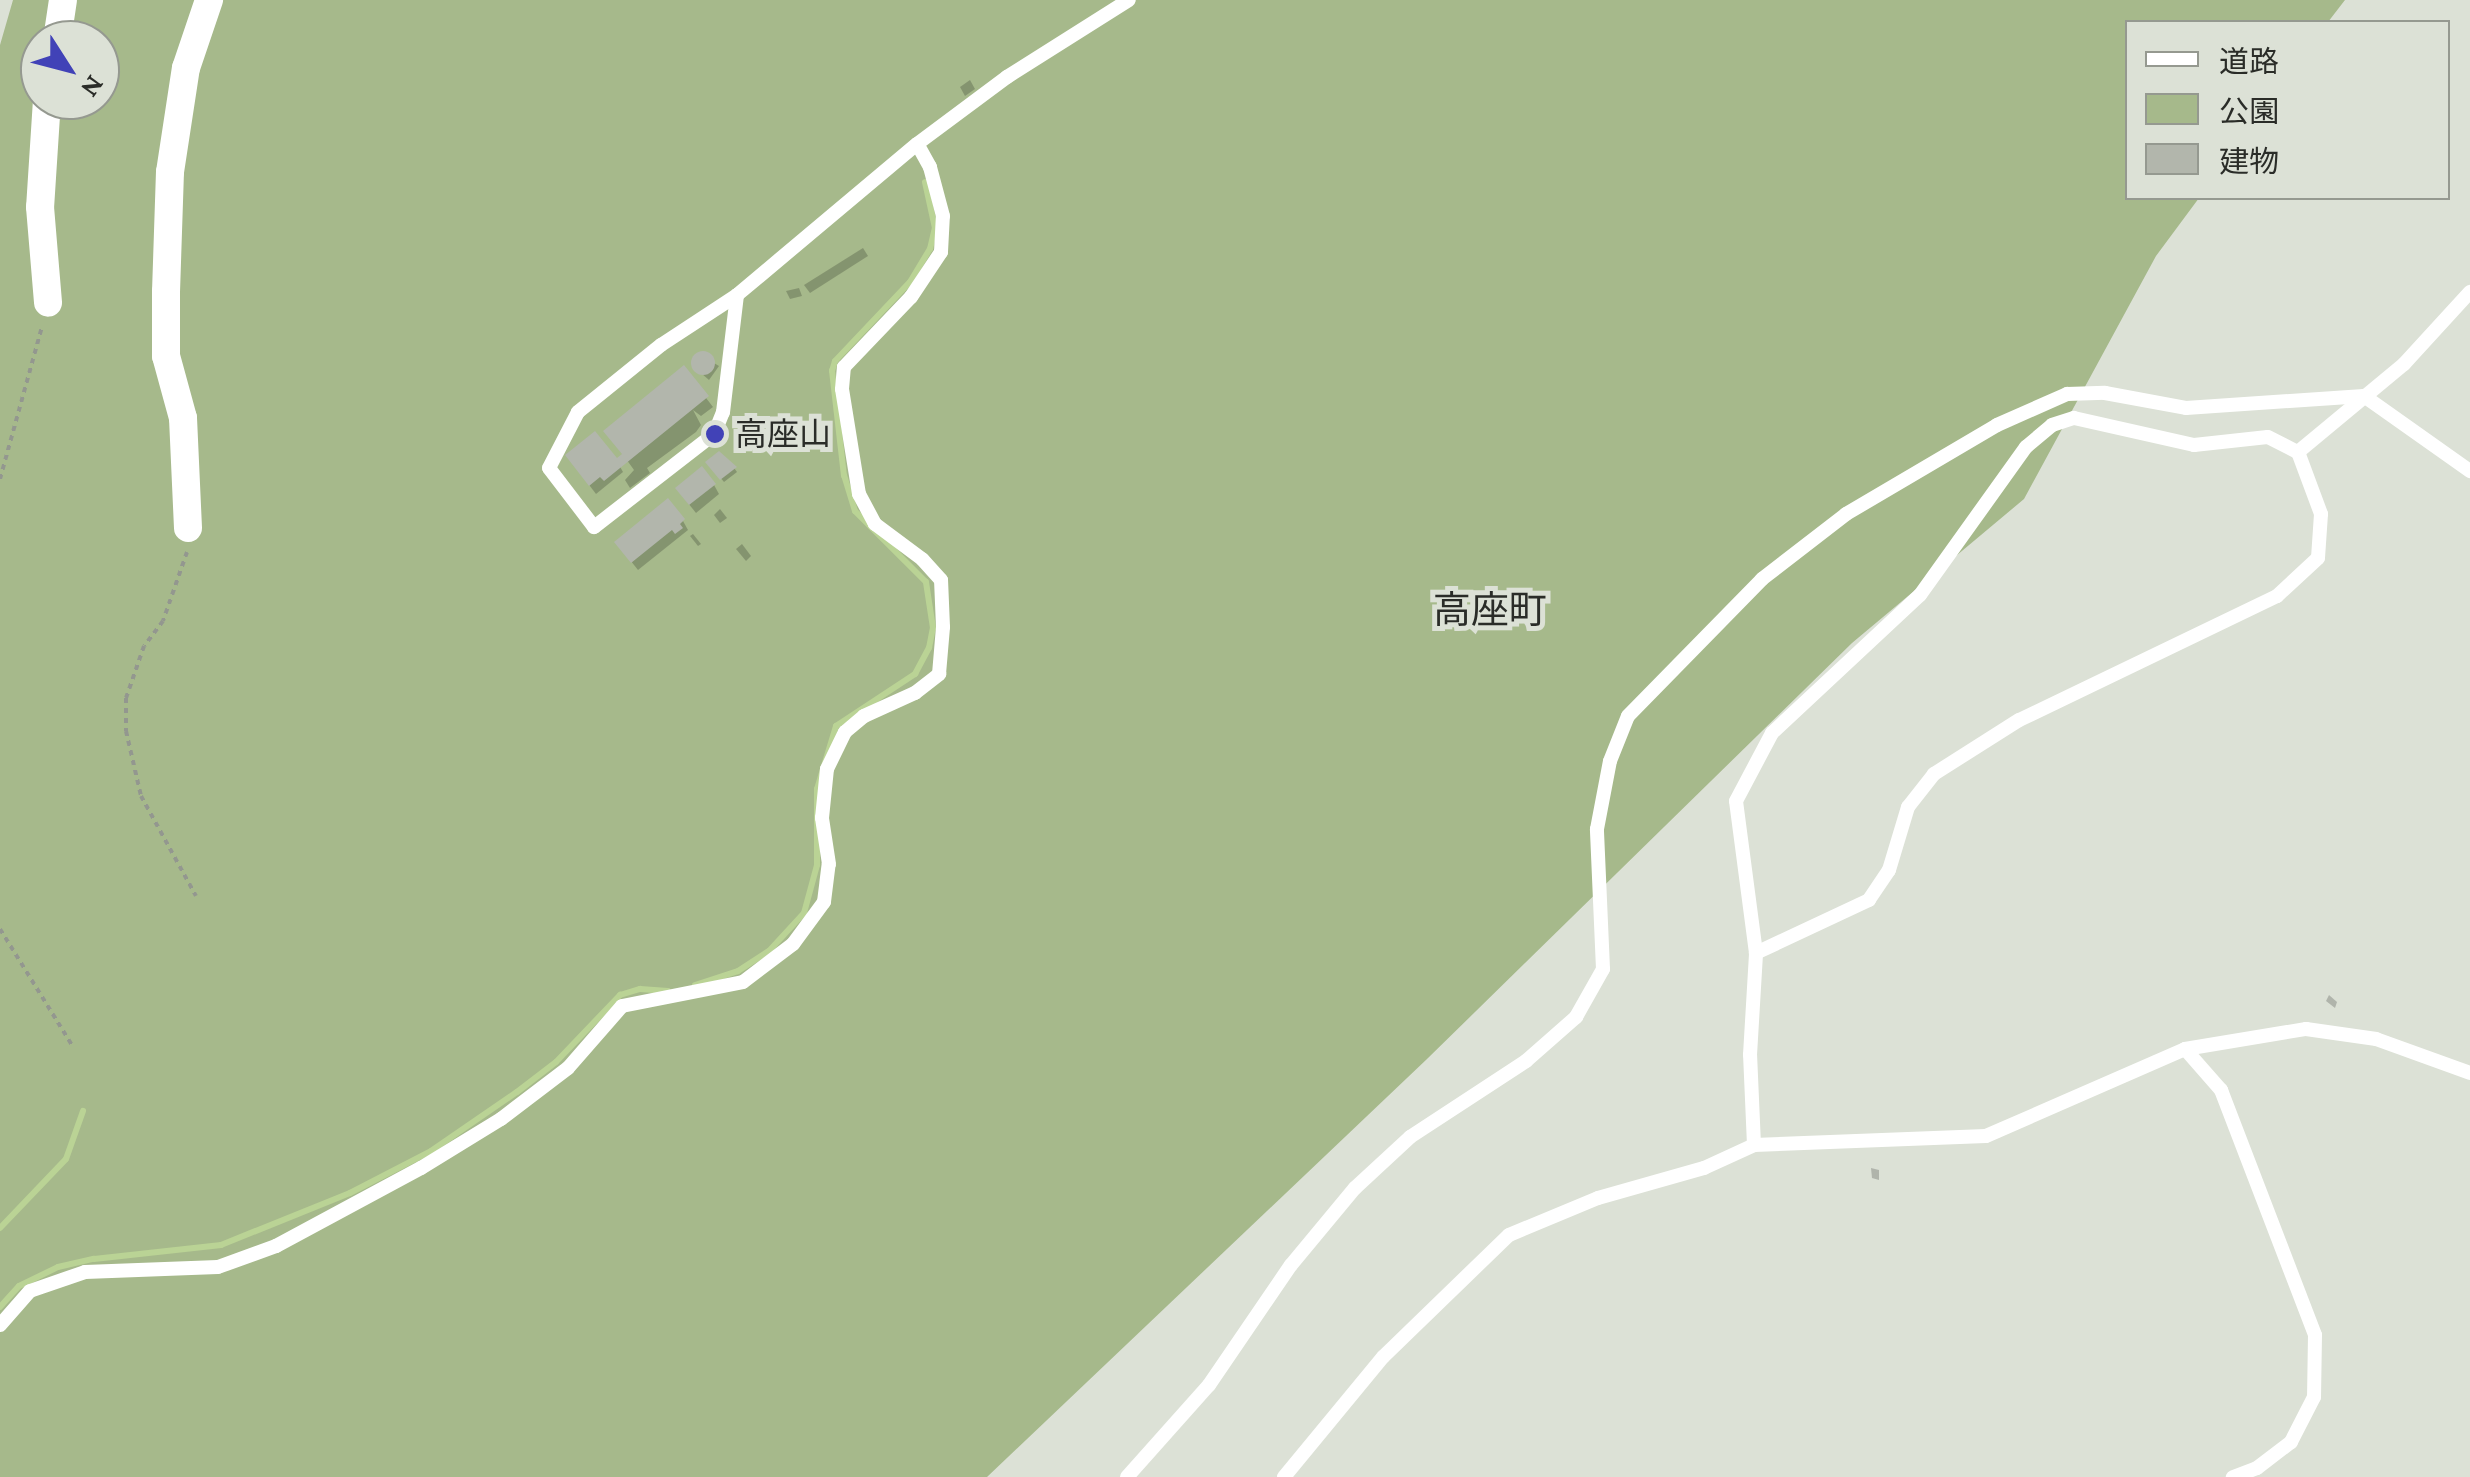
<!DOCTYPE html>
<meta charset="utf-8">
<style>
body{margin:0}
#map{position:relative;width:2470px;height:1477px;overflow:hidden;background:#dce1d6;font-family:"Crimson Pro","Noto Sans JP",serif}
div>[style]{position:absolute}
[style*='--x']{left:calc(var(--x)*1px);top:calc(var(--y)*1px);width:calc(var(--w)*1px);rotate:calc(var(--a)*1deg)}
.green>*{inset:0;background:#a6b98b}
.shadow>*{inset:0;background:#0003}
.stream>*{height:6px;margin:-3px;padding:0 3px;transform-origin:3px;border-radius:3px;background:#bad395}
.building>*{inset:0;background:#b2b6ac}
.round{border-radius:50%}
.path>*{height:4px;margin-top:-2px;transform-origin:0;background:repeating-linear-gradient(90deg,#93978f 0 5px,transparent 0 10px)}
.lane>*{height:14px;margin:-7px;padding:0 7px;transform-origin:7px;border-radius:7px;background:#fff}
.street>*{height:28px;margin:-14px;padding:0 14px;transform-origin:14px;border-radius:14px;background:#fff}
.dots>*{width:28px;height:28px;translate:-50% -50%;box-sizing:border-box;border:5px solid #dce1d6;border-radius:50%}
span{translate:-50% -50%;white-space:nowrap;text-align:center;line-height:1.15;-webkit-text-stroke:10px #dce1d6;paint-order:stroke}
.poi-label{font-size:32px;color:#2a2c28}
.left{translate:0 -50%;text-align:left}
.quarter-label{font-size:38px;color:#2a2c28}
.legend{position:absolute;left:2125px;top:20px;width:325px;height:180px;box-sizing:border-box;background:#dce1d6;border:2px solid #959990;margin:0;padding:12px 18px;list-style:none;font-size:30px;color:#2a2c28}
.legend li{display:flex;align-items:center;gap:20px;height:50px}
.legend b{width:50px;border:2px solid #959990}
.north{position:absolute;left:20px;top:20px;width:100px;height:100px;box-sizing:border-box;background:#dce1d6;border:2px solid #959990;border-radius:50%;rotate:126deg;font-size:28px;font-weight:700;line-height:40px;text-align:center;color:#2a2c28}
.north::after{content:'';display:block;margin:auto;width:35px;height:45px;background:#4142b7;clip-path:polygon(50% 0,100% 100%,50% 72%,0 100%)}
</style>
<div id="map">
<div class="green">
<i style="clip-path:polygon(evenodd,13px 0,2345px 0,2328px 22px,2128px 22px,2128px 198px,2199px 198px,2156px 256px,2024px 499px,1852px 643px,1427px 1059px,987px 1477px,0 1477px,0 45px,13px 0,40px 40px,100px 40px,100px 100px,40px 100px,40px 40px)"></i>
</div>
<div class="shadow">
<i style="clip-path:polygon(970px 80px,975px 89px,965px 96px,960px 87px)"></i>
<i style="clip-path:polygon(863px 248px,868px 256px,810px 293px,804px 285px)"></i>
<i style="clip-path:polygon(799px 288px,802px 296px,790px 299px,786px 291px)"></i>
<i style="clip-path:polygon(697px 353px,719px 366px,709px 380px,694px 367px)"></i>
<i style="clip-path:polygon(683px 368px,713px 407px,701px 416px,693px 410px,701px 425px,696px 432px,647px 468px,650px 473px,630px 488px,625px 480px,634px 470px,606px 431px)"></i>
<i style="clip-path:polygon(618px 463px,623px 472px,596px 494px,574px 465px)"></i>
<i style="clip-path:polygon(732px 465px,737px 472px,724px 482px,711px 466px)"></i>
<i style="clip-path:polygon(714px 485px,719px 494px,696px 513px,684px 498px)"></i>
<i style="clip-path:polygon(720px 509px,727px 518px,720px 523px,714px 515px)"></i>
<i style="clip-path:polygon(683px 521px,688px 530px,638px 570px,623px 551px)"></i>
<i style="clip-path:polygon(693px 534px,701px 544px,698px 546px,690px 536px)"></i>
<i style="clip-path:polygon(742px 544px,751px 556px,746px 561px,736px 549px)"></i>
<i style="clip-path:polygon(2329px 995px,2337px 1002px,2335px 1008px,2326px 1001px)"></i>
<i style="clip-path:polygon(1871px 1168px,1879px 1170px,1879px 1180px,1872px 1178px)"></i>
</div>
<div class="stream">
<i style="--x:695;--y:985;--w:45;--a:-18"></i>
<i style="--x:738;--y:971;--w:37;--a:-33"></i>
<i style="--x:769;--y:951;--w:52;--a:-47.4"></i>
<i style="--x:804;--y:913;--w:50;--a:-74.8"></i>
<i style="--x:817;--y:865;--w:76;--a:-90"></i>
<i style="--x:817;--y:789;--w:66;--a:-73.2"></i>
<i style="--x:836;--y:726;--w:95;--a:-33.4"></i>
<i style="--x:915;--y:674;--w:30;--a:-62"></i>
<i style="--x:929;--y:648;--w:20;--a:-79"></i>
<i style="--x:933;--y:628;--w:47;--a:-98.7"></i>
<i style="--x:926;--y:582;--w:100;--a:-135"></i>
<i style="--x:855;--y:511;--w:37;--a:-107"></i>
<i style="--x:844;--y:476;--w:106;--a:-96.5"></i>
<i style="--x:832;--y:371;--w:10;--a:-73"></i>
<i style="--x:835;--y:361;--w:109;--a:-46.5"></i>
<i style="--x:910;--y:282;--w:39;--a:-59"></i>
<i style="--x:930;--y:249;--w:22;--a:-77"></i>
<i style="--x:935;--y:228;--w:47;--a:-102.3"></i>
<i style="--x:0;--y:1228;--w:95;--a:-46.3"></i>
<i style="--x:66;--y:1159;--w:51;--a:-70.5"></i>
<i style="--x:0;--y:1307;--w:28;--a:-48"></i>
<i style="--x:19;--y:1286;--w:43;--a:-26"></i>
<i style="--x:58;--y:1267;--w:37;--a:-13"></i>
<i style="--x:94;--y:1259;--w:128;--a:-6.3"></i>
<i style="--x:221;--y:1245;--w:139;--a:-22"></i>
<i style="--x:350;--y:1193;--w:91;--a:-27.4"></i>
<i style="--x:431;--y:1151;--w:104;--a:-34.5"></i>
<i style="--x:517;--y:1092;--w:49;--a:-37.6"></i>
<i style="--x:556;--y:1062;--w:93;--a:-46.3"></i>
<i style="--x:620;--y:995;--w:21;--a:-17"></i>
<i style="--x:640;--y:989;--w:28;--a:4"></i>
</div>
<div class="building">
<i class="round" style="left:691px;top:351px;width:24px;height:24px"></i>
<i style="clip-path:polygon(684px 365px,709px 396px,604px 481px,600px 477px,589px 486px,565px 455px,595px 431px,617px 458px,622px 454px,603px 431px)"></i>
<i style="clip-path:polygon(719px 451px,737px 467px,720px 480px,705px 462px)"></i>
<i style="clip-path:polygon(702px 466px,716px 484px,689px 505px,675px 488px)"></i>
<i style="clip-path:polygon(668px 498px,685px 519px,680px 524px,683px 528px,675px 534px,672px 530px,631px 563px,614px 542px)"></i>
</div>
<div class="path">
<i style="--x:0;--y:479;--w:158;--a:-74.6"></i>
<i style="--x:187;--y:552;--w:73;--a:109.2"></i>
<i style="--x:163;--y:621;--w:31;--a:127"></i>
<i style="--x:144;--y:646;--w:55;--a:109.1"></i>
<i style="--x:126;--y:698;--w:33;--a:90"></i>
<i style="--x:126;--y:731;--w:67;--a:77"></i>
<i style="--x:141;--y:796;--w:114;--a:61.2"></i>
<i style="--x:0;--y:929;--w:137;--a:58.2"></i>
</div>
<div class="lane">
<i style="--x:737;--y:295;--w:118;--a:96.8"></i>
<i style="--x:723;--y:412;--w:24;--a:112"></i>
<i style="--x:714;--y:434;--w:152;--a:142.2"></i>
<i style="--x:594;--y:527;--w:74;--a:-127.3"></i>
<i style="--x:549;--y:468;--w:63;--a:-62.6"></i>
<i style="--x:578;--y:412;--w:107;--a:-38.9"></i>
<i style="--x:661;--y:345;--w:91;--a:-33.3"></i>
<i style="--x:737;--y:295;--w:235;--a:-40"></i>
<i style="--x:917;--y:144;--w:112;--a:-36.7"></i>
<i style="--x:1007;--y:77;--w:144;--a:-32.3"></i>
<i style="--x:2298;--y:452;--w:138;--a:-39.7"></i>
<i style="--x:2404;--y:364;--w:98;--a:-47.5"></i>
<i style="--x:2185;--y:1049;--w:55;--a:48.7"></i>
<i style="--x:2221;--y:1090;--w:262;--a:69"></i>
<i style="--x:2315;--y:1335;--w:62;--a:90.9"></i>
<i style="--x:2314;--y:1397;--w:51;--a:117.1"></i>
<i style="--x:2291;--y:1442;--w:43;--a:142.6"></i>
<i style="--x:2257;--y:1468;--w:26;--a:159"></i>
<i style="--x:1754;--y:1145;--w:90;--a:-92.5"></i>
<i style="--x:1750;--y:1055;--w:102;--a:-86.6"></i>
<i style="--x:1756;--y:953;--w:153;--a:-97.5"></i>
<i style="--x:1736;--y:801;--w:77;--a:-62.1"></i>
<i style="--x:1772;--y:733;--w:202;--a:-43"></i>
<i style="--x:1920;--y:595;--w:182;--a:-54.4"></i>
<i style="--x:2026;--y:447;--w:34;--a:-40"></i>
<i style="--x:2052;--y:425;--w:23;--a:-18"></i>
<i style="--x:2074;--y:418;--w:123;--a:12.7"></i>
<i style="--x:2194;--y:445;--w:74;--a:-6.2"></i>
<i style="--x:2268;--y:437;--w:34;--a:27"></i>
<i style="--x:2298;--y:452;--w:66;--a:69.6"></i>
<i style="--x:2321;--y:514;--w:44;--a:93.9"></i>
<i style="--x:2318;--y:558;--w:56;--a:137.2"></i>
<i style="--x:2277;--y:596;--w:286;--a:154.3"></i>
<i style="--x:2019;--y:720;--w:101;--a:147.6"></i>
<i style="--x:1934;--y:774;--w:42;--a:128.2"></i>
<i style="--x:1908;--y:807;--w:66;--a:106.8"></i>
<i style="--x:1889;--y:870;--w:36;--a:124"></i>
<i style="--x:1869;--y:900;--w:125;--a:154.9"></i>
<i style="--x:0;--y:1325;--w:45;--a:-48.6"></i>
<i style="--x:30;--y:1291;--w:58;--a:-19.1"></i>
<i style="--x:85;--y:1272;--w:133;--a:-2.2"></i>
<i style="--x:218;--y:1267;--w:62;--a:-19.9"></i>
<i style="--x:276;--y:1246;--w:165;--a:-28.3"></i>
<i style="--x:421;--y:1168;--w:94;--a:-31.5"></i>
<i style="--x:501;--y:1119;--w:84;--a:-37.3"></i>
<i style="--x:568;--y:1068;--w:82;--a:-48.9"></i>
<i style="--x:622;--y:1006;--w:123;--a:-11.2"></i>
<i style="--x:743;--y:982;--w:63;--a:-37.2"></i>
<i style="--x:793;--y:944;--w:52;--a:-53.6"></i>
<i style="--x:824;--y:902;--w:38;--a:-83"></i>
<i style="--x:829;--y:864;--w:47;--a:-98.7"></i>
<i style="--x:822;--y:818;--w:49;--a:-84.2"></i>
<i style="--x:827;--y:769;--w:41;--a:-64.1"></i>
<i style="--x:845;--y:732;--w:25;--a:-40"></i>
<i style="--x:864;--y:716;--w:56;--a:-24.3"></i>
<i style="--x:915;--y:693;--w:31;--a:-38"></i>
<i style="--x:939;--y:674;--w:47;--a:-85.1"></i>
<i style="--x:943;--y:627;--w:47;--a:-92.4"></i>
<i style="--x:941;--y:580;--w:28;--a:-132"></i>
<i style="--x:922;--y:559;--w:59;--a:-143.3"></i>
<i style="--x:875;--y:524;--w:34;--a:-118"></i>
<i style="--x:859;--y:494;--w:106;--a:-99.2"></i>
<i style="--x:842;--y:389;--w:22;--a:-85"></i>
<i style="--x:844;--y:367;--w:97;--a:-46.3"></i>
<i style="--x:911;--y:297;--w:54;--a:-56.3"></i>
<i style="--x:941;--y:252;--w:36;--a:-87"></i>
<i style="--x:943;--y:216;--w:51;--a:-104.9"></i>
<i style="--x:930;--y:167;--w:26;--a:-119"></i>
<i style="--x:1127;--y:1477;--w:123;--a:-48.3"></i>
<i style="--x:1209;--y:1385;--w:145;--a:-55.7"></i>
<i style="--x:1291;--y:1265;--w:100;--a:-50.3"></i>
<i style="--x:1355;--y:1188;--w:75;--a:-42.8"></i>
<i style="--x:1410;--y:1137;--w:139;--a:-33.2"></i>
<i style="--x:1526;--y:1061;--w:67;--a:-41.3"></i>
<i style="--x:1576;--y:1017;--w:55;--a:-60.6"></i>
<i style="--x:1603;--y:969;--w:140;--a:-92.5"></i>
<i style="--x:1597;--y:829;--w:69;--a:-79.2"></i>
<i style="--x:1610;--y:761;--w:48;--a:-68.2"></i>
<i style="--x:1628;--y:716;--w:192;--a:-45.6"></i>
<i style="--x:1762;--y:579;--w:106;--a:-37.7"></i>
<i style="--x:1846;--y:514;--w:175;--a:-30.5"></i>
<i style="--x:1997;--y:425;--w:77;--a:-23.9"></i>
<i style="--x:2067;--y:394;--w:38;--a:-2"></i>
<i style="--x:2105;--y:393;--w:82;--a:10.5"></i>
<i style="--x:2186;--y:408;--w:178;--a:-3.9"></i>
<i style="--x:2364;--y:396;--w:130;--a:35.3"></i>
<i style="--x:1284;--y:1477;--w:156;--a:-50.5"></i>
<i style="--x:1383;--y:1357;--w:175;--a:-44.1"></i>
<i style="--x:1509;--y:1235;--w:96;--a:-22.6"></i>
<i style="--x:1598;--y:1198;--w:110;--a:-15.8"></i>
<i style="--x:1704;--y:1168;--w:55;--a:-24.7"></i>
<i style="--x:1754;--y:1145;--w:232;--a:-2.2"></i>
<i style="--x:1986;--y:1136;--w:217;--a:-23.6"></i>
<i style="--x:2185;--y:1049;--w:123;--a:-9.4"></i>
<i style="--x:2306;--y:1029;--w:71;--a:8.1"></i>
<i style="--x:2376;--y:1039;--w:100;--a:19.9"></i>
</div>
<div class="street">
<i style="--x:57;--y:40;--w:40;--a:-81.5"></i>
<i style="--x:47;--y:100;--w:107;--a:93.7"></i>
<i style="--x:40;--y:207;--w:96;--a:85.2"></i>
<i style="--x:188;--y:528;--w:110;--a:-92.6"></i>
<i style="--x:183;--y:418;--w:64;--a:-105.3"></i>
<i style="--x:166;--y:356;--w:64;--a:-90"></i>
<i style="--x:166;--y:292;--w:120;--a:-88.1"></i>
<i style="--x:170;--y:172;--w:105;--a:-81.3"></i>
<i style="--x:186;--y:68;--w:72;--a:-71.3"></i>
</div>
<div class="dots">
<i style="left:715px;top:434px;background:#4142b7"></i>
</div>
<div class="poi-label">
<span class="left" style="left:735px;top:434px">高座山</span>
</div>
<div class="quarter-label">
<span style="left:1490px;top:611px">高座町</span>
</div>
<ul class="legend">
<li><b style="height:12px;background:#fff"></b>道路</li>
<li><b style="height:28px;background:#a6b98b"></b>公園</li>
<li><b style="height:28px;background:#b2b6ac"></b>建物</li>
</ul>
<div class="north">N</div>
</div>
